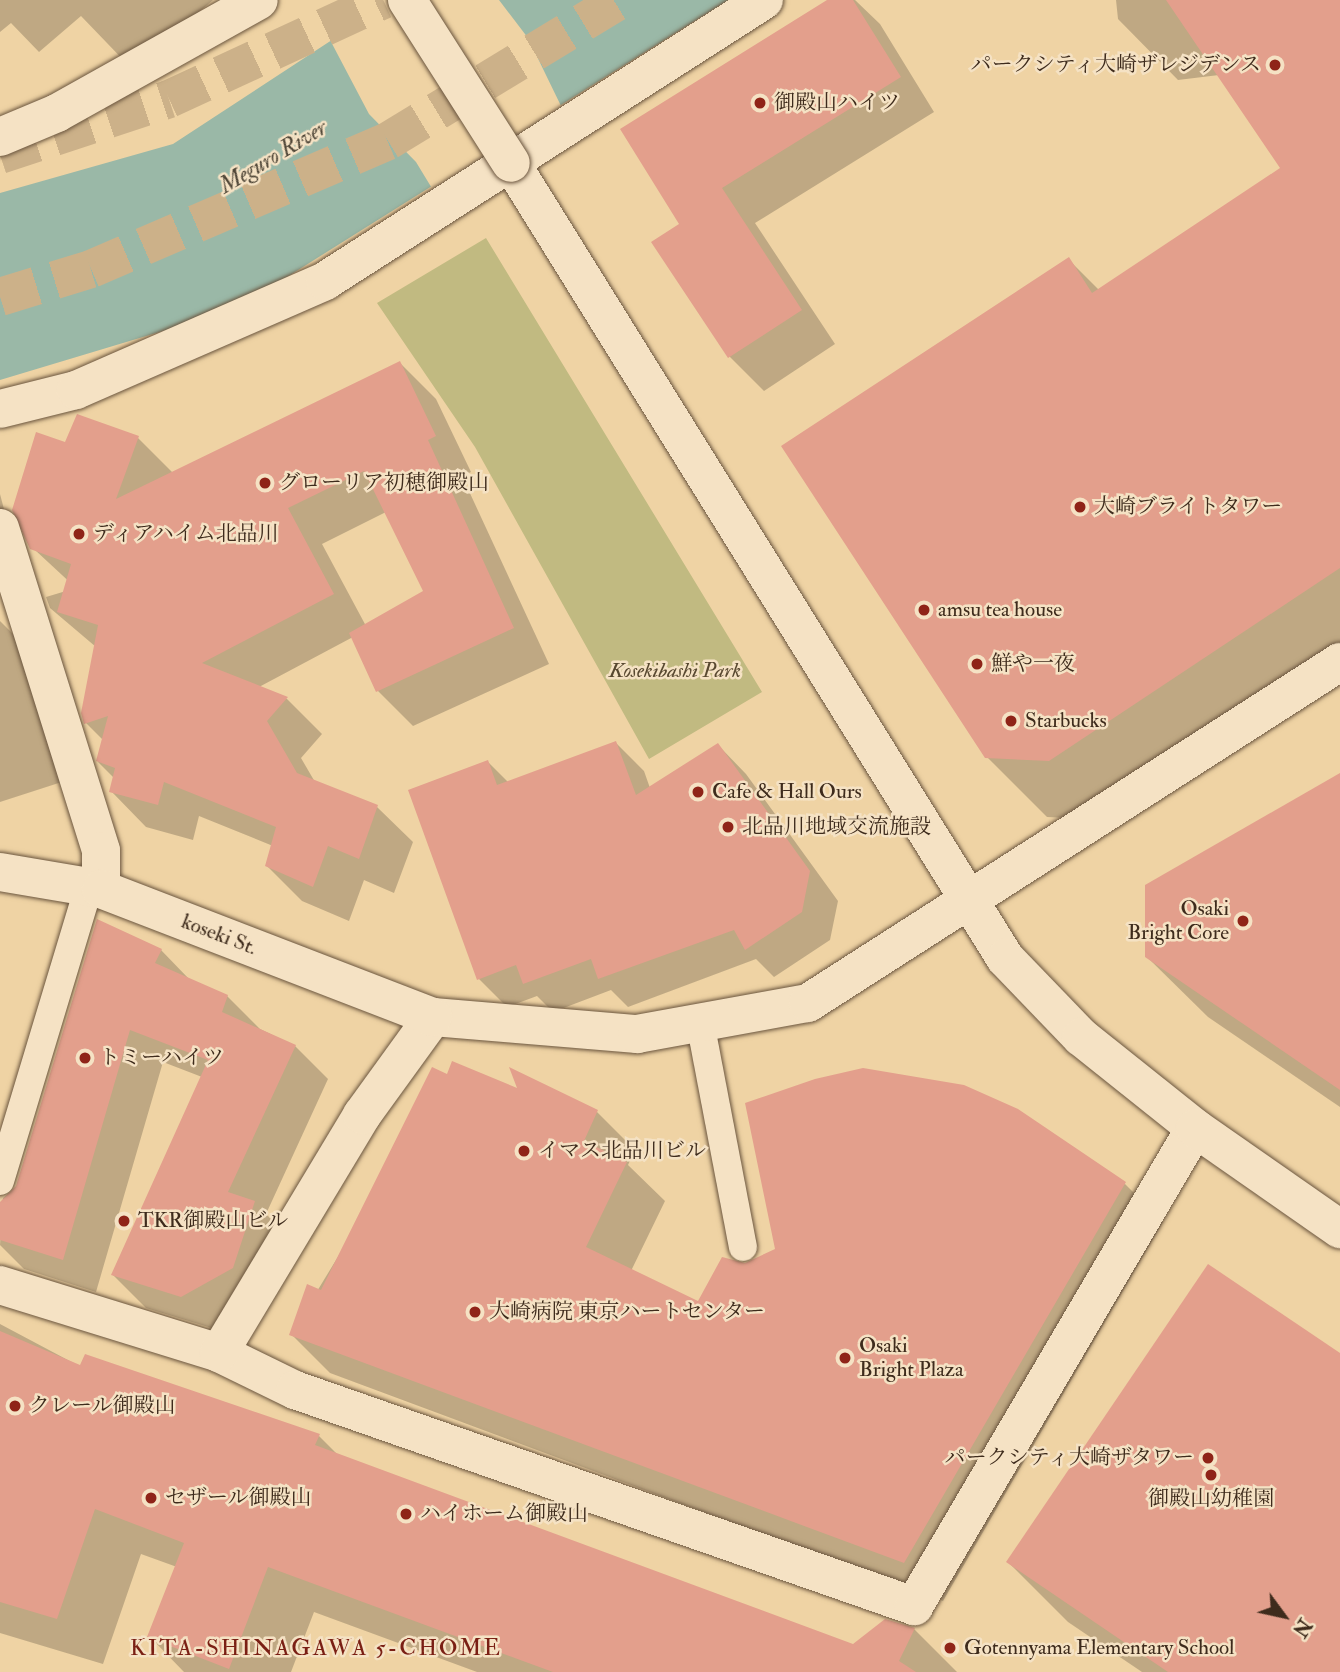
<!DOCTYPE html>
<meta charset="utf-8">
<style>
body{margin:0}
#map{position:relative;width:1340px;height:1672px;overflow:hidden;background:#efd3a4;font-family:"IM FELL Double Pica","Noto Serif JP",serif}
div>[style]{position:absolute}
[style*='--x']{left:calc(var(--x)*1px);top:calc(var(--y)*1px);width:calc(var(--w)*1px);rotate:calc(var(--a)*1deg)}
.green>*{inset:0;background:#c1ba81}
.water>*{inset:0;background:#9ab8a7}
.pier>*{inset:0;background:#efd3a4}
.shadow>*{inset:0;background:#0003}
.building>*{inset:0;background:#e39f8c}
.motorway-tunnel>*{height:38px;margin-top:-19px;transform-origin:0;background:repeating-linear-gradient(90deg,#ccb189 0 38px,transparent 0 57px)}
.roads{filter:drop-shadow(0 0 2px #6a553e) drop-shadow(0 0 2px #6a553e)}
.service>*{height:28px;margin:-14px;padding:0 14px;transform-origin:14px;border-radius:14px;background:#f5e2c4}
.minor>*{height:38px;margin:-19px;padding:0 19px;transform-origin:19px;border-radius:19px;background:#f5e2c4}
.tertiary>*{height:38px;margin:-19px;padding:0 19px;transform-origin:19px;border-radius:19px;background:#f5e2c4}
.bridges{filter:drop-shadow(0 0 2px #6a553e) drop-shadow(0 0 2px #6a553e)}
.tertiary-bridge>*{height:38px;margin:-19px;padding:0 19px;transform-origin:19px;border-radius:19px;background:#f5e2c4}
.dots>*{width:19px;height:19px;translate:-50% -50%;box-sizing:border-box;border:4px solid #f5e2c4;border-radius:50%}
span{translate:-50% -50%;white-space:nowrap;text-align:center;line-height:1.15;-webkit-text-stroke:5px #f5e2c4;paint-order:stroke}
.poi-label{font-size:21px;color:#3e2b1c}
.right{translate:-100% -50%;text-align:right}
.left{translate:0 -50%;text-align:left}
.park-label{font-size:21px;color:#584830;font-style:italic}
.street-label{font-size:21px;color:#3e2b1c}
.water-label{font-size:23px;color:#504738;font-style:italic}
.neighbourhood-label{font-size:23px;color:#7a1f14;letter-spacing:2px}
.north{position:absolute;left:1249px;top:1581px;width:70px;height:70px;-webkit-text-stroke:5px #f5e2c4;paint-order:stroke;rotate:123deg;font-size:19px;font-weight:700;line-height:28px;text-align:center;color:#3e2b1c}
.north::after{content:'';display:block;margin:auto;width:24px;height:32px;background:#3e2b1c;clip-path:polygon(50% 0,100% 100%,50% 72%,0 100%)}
</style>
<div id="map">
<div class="green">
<i style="clip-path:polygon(486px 238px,762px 692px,649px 759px,475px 447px,377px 303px)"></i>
</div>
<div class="water">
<i style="clip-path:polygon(393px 0,728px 0,236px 309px,0 380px,0 193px,173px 144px)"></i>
</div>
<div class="pier">
<i style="clip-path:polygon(387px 0,499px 0,528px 38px,562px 108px,433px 190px,416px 162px,369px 114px,329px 38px)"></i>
</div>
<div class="shadow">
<i style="clip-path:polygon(0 0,213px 0,132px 69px,81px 16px,39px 52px,11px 23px,0 32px)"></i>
<i style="clip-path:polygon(830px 0,855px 0,880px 24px,934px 112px,755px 223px,835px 344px,764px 391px,730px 357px,681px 224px)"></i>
<i style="clip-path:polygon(1116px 0,1340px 0,1340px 668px,1110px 820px,1047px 817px,987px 757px,1068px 259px,1099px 290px,1283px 168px,1219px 75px,1178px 80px,1118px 19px)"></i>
<i style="clip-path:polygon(evenodd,400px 363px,436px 399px,471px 472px,462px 476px,549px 664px,413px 726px,378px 691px,353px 637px,259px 687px,287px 699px,322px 734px,301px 758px,315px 782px,377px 807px,413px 842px,394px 893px,364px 880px,349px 921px,302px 901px,267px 866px,273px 846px,199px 816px,193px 840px,146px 827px,111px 791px,114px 778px,98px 762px,104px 741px,86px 723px,96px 647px,50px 608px,46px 597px,76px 588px,35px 550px,66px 444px,138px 438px,173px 473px,400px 363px,386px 512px,425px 591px,366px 626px,322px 544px,386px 512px)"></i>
<i style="clip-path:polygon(0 494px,16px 555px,0 559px)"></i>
<i style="clip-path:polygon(0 621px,31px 652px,68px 780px,0 802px)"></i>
<i style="clip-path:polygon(616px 743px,644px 771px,650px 788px,718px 745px,746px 774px,838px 901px,830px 940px,774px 977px,756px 959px,628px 1007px,611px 990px,553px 1012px,537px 996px,507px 1007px,479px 979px,488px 762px,508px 782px)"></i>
<i style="clip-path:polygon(1340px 777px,1340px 1107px,1208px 1017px,1147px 957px)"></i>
<i style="clip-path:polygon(161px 950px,190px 980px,227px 996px,260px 1029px,295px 1046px,328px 1079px,266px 1214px,287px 1235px,215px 1329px,146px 1308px,113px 1275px,202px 1077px,163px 1062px,96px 1292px,24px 1269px,0 1245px,3px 1198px,17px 1187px)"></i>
<i style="clip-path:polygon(448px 1076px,597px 1112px,635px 1150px,628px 1165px,665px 1201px,631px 1271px,699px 1303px,746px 1265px,1125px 1184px,1163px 1222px,943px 1601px,330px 1373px,291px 1334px)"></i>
<i style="clip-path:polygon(0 1324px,81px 1367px,319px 1436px,338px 1455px,854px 1646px,914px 1629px,957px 1672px,477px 1672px,314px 1612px,291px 1672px,184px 1672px,150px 1637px,177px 1567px,141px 1554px,103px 1664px,0 1633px)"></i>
<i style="clip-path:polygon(1340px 1355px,1340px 1672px,1142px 1672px,1068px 1622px,1008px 1562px)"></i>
</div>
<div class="building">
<i style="clip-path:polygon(827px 0,853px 0,901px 77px,722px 188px,802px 310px,728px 358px,651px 242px,679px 224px,620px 129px)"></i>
<i style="clip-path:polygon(1166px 0,1340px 0,1340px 568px,1049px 761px,985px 758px,781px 446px,1069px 257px,1092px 293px,1280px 168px)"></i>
<i style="clip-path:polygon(400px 361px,436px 436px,428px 440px,514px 628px,376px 692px,349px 633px,423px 591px,364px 471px,288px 508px,334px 594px,202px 663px,288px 697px,267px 721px,297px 773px,378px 805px,359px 859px,328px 846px,313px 887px,265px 866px,276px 827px,164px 782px,158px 805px,109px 792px,115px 768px,96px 761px,108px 716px,84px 724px,81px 713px,98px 625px,57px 612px,71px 564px,30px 549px,12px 510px,36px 432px,65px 442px,77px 414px,139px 436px,116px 499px)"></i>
<i style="clip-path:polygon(616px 741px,636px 795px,718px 743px,810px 871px,802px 912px,745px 950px,734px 930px,598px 979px,591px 959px,523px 984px,516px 965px,477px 980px,408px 790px,488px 760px,497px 785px)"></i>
<i style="clip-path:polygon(1340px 773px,1340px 1090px,1145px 957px,1145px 885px)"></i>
<i style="clip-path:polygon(97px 919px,162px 949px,155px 963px,228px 995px,222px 1012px,296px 1045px,228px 1192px,255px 1201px,233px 1268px,181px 1297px,111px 1275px,208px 1060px,130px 1030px,63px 1260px,0 1240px,0 1202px,16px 1186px)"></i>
<i style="clip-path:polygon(452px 1061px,517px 1088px,509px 1067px,598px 1110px,584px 1141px,627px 1162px,586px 1247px,698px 1301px,722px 1257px,745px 1263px,775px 1249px,745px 1103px,815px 1079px,863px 1068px,964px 1085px,1018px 1109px,1126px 1182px,904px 1563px,289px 1335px,307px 1284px,321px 1290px,432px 1067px,447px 1074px)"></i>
<i style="clip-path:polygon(1208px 1264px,1340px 1353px,1340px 1672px,1168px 1672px,1006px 1562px)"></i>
<i style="clip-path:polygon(0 1331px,80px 1365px,85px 1354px,320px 1434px,315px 1445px,853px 1644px,885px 1619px,915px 1628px,899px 1661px,916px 1672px,553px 1672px,268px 1567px,229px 1669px,147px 1637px,184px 1543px,95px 1509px,57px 1619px,0 1602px)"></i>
</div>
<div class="motorway-tunnel">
<i style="--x:0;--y:155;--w:178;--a:-18.3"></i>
<i style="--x:169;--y:99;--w:236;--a:-24.8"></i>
<i style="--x:0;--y:297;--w:95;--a:-17.1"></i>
<i style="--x:91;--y:269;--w:323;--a:-23.3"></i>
<i style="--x:388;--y:141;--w:271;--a:-31.3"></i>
</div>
<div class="roads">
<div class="service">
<i style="--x:700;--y:1022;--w:229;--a:79.2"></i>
<i style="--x:0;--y:1181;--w:307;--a:-73.2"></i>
</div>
<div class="minor">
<i style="--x:0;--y:409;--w:78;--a:-14"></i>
<i style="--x:76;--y:390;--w:272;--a:-23.6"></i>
<i style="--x:325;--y:281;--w:521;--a:-32.62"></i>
<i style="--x:0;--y:528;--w:338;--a:72.6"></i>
<i style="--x:101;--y:851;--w:38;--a:90"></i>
<i style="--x:0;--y:1285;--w:229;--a:17.2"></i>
<i style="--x:219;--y:1353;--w:85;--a:26"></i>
<i style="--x:295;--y:1390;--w:656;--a:19.24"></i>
<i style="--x:914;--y:1606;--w:554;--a:-59.55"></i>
<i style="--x:219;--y:1353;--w:278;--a:-59"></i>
<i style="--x:362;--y:1115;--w:121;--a:-54.1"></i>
<i style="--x:433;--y:1017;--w:205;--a:4.8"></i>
<i style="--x:637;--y:1034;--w:174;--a:-10.3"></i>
<i style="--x:808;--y:1003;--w:632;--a:-32.66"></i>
</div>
<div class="tertiary">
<i style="--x:0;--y:137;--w:62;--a:-22.8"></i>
<i style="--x:57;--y:113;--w:231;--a:-29.2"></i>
<i style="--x:511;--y:163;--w:936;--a:58.14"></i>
<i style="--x:1005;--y:958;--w:110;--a:46.1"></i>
<i style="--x:1081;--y:1037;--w:146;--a:38.6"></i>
<i style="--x:1195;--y:1128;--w:177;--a:34.9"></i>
<i style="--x:0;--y:872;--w:102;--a:9.6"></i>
<i style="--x:101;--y:889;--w:356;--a:21.1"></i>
</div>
</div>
<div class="bridges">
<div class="tertiary-bridge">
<i style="--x:407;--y:0;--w:193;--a:57.5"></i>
</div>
</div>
<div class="dots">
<i style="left:1275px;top:65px;background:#8f2418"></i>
<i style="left:760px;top:103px;background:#8f2418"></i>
<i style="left:265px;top:483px;background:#8f2418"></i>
<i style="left:1080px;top:507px;background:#8f2418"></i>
<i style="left:79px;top:534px;background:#8f2418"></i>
<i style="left:924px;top:610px;background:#8f2418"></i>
<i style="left:977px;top:664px;background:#8f2418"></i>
<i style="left:1011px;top:721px;background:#8f2418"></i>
<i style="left:698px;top:792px;background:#8f2418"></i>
<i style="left:728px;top:827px;background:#8f2418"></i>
<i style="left:1243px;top:921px;background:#8f2418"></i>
<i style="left:85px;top:1058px;background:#8f2418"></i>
<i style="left:524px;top:1151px;background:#8f2418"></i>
<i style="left:124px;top:1221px;background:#8f2418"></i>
<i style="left:475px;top:1312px;background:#8f2418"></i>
<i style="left:845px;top:1358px;background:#8f2418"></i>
<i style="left:15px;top:1406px;background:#8f2418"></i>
<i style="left:1208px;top:1458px;background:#8f2418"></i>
<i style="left:1211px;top:1475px;background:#8f2418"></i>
<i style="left:151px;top:1498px;background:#8f2418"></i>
<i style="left:406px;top:1514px;background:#8f2418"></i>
<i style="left:950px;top:1648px;background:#8f2418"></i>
</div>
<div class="poi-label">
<span class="right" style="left:1261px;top:65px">パークシティ大崎ザレジデンス</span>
<span class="left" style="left:774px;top:103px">御殿山ハイツ</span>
<span class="left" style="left:279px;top:483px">グローリア初穂御殿山</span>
<span class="left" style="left:1094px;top:507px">大崎ブライトタワー</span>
<span class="left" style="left:93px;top:534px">ディアハイム北品川</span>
<span class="left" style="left:938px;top:610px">amsu tea house</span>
<span class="left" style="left:991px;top:664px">鮮や一夜</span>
<span class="left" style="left:1025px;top:721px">Starbucks</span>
<span class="left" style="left:712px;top:792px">Cafe &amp; Hall Ours</span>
<span class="left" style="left:742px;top:827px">北品川地域交流施設</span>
<span class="right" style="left:1229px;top:921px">Osaki<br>Bright Core</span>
<span class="left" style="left:99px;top:1058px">トミーハイツ</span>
<span class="left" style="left:538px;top:1151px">イマス北品川ビル</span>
<span class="left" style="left:138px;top:1221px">TKR御殿山ビル</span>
<span class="left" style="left:489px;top:1312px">大崎病院 東京ハートセンター</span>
<span class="left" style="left:859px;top:1358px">Osaki<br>Bright Plaza</span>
<span class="left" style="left:29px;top:1406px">クレール御殿山</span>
<span class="right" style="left:1194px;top:1458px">パークシティ大崎ザタワー</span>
<span class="left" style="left:165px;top:1498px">セザール御殿山</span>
<span style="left:1211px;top:1499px">御殿山幼稚園</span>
<span class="left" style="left:420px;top:1514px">ハイホーム御殿山</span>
<span class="left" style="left:964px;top:1648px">Gotennyama Elementary School</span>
</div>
<div class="park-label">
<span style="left:675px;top:671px">Kosekibashi Park</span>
</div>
<div class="street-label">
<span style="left:219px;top:935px;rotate:21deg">koseki St.</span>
</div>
<div class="water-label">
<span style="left:273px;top:157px;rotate:-31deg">Meguro River</span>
</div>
<div class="neighbourhood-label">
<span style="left:316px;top:1648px">KITA-SHINAGAWA 5-CHOME</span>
</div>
<div class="north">N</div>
</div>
